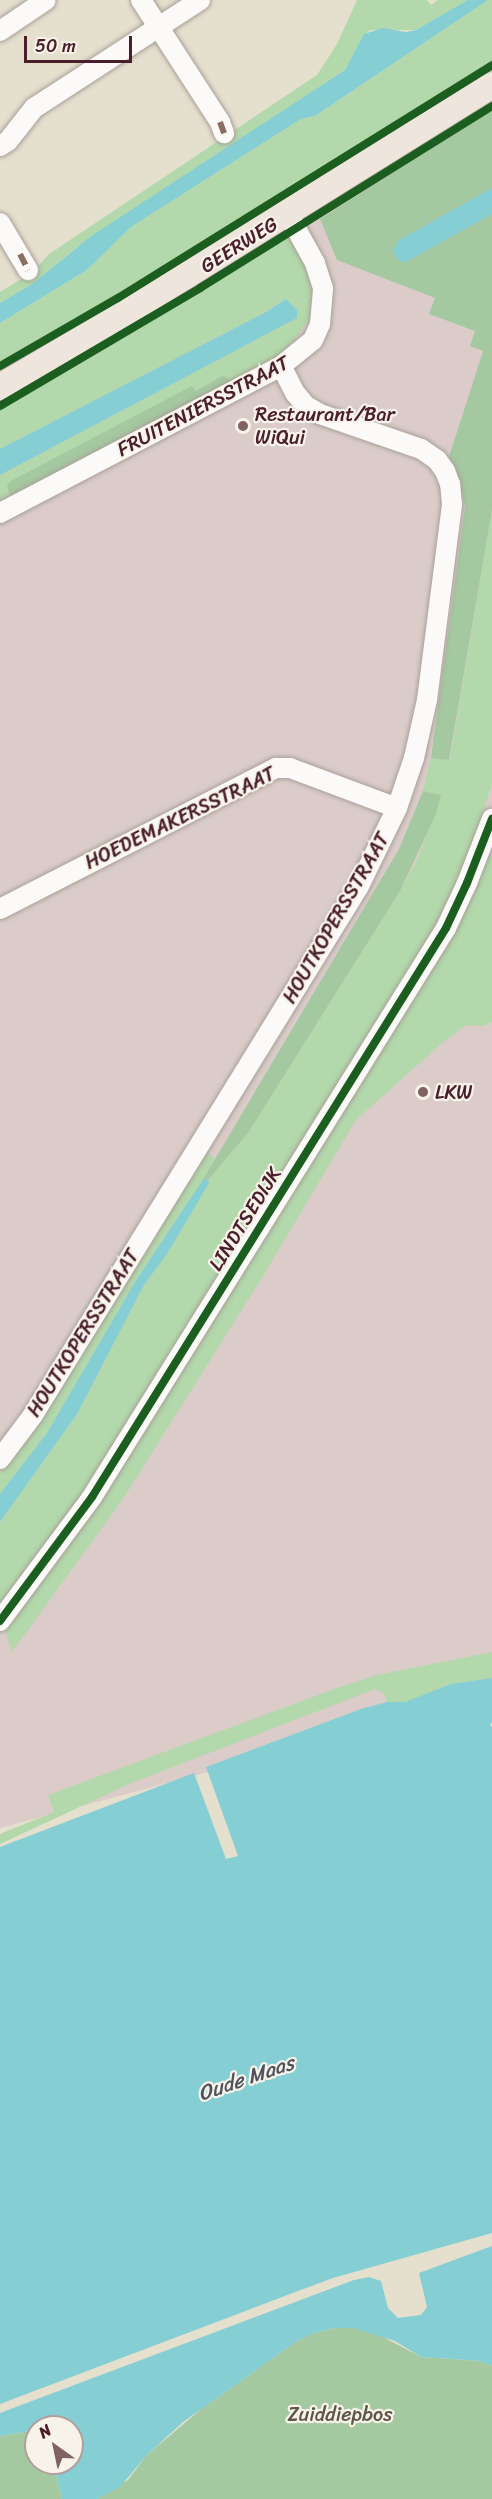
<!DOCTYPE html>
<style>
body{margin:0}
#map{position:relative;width:492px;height:2499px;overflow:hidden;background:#e5dfce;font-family:Sriracha,sans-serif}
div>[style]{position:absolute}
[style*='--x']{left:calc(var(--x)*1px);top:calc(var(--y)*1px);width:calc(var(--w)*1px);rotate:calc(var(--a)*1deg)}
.industrial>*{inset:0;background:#dbccca}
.green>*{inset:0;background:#b2d8ab}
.forest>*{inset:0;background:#a4c8a0}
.water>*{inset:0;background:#85ced4}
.pier>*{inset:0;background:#e5dfce}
.roads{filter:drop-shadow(0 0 2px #a9a098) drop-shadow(0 0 2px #a9a098)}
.minor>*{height:20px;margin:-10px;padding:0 10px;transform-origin:10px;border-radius:10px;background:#fbfaf8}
.major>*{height:26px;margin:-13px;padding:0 13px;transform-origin:13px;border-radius:13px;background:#eee5dc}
.quiet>*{height:6px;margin-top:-3px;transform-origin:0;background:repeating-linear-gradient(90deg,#8d6e63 0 12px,transparent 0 18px)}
.cycleway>*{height:8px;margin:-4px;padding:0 4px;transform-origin:4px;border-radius:4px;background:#1b5e20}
.dots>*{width:16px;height:16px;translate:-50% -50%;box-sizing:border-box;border:3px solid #f7f3e8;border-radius:50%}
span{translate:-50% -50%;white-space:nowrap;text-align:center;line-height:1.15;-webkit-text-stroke:4.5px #f7f3e8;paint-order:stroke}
.street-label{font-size:20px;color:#4a1f2b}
.poi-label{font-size:20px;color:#4a1f2b}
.left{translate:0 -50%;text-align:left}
.park-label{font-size:20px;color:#5d5549}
.water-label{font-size:21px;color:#4f515f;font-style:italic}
.north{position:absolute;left:24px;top:2415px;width:60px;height:60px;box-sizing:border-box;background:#f7f3e8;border:2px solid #b29e9c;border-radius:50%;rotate:327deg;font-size:16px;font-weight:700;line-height:24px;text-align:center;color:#4a1f2b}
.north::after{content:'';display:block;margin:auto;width:21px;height:27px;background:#806264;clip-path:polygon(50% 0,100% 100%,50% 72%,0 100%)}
.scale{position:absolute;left:24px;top:36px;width:108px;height:27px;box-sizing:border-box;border:3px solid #4a1f2b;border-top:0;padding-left:8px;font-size:18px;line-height:21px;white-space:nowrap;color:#4a1f2b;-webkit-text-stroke:4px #f7f3e8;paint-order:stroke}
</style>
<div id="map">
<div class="industrial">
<i style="clip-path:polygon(492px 79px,492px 1696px,0 1828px,0 380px)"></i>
</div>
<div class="green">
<i style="clip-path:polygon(357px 0,427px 0,431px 5px,438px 0,484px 0,456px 8px,416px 30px,371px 30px,365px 34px,345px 70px,77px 247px,32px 284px,0 303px,0 292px,33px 272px,49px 254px,317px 75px,337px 44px)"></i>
<i style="clip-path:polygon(488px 0,492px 0,492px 62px,100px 306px,0 364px,0 323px,87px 270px,131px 227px,301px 119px,315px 116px)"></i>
<i style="clip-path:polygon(492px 96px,492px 101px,348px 193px,344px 188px)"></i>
<i style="clip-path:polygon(289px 235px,303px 260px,313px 290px,309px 319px,288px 349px,273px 360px,231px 382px,224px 375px,196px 391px,193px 386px,7px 486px,10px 496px,0 501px,0 475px,297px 318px,286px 299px,266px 312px,0 449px,0 407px,182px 302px)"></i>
<i style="clip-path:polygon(492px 510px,492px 784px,464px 870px,439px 920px,384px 1010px,88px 1487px,0 1609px,0 1522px,77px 1414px,144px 1285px,167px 1254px,208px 1180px,248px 1133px,400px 891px,417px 860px,441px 795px,423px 791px,431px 758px,450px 760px)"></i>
<i style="clip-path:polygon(489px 854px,492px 857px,492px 1022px,483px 1026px,467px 1025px,442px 1043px,356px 1120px,260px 1281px,123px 1499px,12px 1652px,6px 1633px,7px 1621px)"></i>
<i style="clip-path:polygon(205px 1151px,215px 1158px,202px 1181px,135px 1282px,47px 1433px,0 1494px,0 1473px,34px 1427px)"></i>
<i style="clip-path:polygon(492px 1652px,492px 1678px,451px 1684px,405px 1703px,387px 1702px,384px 1693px,375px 1689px,129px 1784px,0 1844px,0 1834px,54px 1812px,48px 1795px,334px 1689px,377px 1675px)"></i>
</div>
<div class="forest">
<i style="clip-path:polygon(492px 110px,492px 188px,399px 240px,404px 263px,492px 214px,492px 510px,449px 760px,431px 758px,465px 507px,456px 470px,449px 457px,483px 351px,470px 346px,475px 331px,429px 314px,435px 298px,337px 260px,320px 219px)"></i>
<i style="clip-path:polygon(224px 375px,231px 382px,10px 496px,7px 486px,11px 481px,192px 386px,196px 391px)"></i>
<i style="clip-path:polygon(423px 791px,441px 795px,436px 814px,400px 891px,248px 1133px,208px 1180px,202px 1181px,399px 849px)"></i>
<i style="clip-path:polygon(335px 2328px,353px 2328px,381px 2336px,421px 2357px,480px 2361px,492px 2366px,492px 2499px,97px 2499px,128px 2480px,146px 2456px,200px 2410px,297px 2341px,314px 2333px)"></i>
<i style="clip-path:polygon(36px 2430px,36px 2463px,53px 2463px,62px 2499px,0 2499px,0 2436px)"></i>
</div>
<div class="water">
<i style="clip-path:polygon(468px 0,488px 0,315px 116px,301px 119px,131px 227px,87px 270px,0 323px,0 303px,32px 284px,90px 237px,345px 70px,364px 34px,383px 28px,406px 32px,416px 30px)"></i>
<i style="clip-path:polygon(492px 188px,492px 214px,404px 263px,397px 259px,393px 250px,399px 240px)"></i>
<i style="clip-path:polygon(286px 299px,297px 310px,297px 318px,0 475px,0 449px,266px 312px)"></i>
<i style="clip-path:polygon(206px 1178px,209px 1183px,167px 1254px,144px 1285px,77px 1414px,0 1522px,0 1494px,47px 1433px,135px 1282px,202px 1181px)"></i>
<i style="clip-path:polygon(492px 1678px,492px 1722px,490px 1725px,492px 1727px,492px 2366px,480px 2361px,421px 2357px,395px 2341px,353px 2328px,335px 2328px,314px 2333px,297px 2341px,183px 2422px,146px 2456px,120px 2487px,97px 2499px,62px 2499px,53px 2463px,72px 2463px,72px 2427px,36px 2427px,36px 2430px,0 2436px,0 1847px,194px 1773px,226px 1859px,238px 1856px,206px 1767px,361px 1709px,387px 1702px,405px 1702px,451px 1684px)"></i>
</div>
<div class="pier">
<i style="clip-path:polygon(492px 2233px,492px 2246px,419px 2273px,427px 2307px,421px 2315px,398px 2318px,388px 2308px,381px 2281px,369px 2277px,354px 2280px,0 2413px,0 2404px,290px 2294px,333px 2278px)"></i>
</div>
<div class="roads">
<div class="minor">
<i style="--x:141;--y:0;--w:145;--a:57.1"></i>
<i style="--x:220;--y:122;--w:12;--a:70"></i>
<i style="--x:0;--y:31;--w:55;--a:-34"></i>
<i style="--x:0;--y:146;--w:9;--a:-32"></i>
<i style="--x:8;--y:141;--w:42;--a:-51.8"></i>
<i style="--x:34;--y:108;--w:198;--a:-33"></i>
<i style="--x:0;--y:223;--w:55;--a:59.2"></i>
<i style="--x:0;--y:513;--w:317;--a:-27.6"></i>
<i style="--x:281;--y:366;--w:41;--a:-39.1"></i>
<i style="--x:313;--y:340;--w:17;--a:-66"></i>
<i style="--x:320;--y:324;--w:36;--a:-85"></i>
<i style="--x:323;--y:288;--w:26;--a:-108"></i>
<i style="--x:315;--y:263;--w:56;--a:-118.9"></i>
<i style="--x:0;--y:909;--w:310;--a:-27.1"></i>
<i style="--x:276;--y:768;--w:14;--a:0"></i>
<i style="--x:290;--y:768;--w:114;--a:20.5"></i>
<i style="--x:0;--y:1459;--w:55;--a:-53.1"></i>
<i style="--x:33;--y:1415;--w:619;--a:-58.34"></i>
<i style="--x:358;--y:888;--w:89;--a:-64"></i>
<i style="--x:397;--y:808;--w:53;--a:-71.2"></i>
<i style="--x:414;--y:758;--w:59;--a:-77.4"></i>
<i style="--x:427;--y:700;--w:197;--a:-82.7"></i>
<i style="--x:452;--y:505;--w:21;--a:-95"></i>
<i style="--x:450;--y:484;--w:14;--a:-111"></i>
<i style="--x:445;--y:471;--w:14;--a:-126"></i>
<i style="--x:437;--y:460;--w:19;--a:-145"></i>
<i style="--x:421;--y:449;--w:107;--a:-160.9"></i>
<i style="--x:320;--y:414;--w:16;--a:-150"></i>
<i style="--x:306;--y:406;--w:17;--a:-130"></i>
<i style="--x:295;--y:393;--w:30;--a:-117"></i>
<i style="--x:0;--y:1621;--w:154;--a:-53.4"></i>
<i style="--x:92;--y:1497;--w:670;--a:-58.11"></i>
<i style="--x:446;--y:928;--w:50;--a:-65"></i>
<i style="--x:467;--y:883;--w:69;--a:-68.7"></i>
</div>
<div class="major">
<i style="--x:0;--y:387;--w:171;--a:-30.6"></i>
<i style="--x:147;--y:300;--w:407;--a:-31.9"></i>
</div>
</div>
<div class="quiet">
<i style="--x:220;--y:122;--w:12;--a:70"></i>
<i style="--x:20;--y:254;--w:18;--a:63"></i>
</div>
<div class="cycleway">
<i style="--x:0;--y:366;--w:136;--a:-30"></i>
<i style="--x:118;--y:298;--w:441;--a:-31.9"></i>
<i style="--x:0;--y:406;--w:232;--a:-30.5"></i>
<i style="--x:200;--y:288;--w:344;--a:-31.9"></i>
<i style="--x:0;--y:1621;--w:154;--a:-53.4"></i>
<i style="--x:92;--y:1497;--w:670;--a:-58.11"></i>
<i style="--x:446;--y:928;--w:50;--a:-65"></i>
<i style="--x:467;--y:883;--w:69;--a:-68.7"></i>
</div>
<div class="dots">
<i style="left:243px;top:426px;background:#806264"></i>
<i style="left:423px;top:1092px;background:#806264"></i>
</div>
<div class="street-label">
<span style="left:239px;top:245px;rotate:-32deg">GEERWEG</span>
<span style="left:203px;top:406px;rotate:-28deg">FRUITENIERSSTRAAT</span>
<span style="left:180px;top:818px;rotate:-26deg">HOEDEMAKERSSTRAAT</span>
<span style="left:336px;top:918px;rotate:-60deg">HOUTKOPERSSTRAAT</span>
<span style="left:245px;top:1219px;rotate:-58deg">LINDTSEDIJK</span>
<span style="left:83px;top:1333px;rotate:-58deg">HOUTKOPERSSTRAAT</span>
</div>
<div class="poi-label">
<span class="left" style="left:255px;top:426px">Restaurant/Bar<br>WiQui</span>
<span class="left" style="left:435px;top:1092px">LKW</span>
</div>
<div class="park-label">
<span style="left:340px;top:2414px">Zuiddiepbos</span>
</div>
<div class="water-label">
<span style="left:246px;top:2078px;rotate:-19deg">Oude Maas</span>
</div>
<div class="north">N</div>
<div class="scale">50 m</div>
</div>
